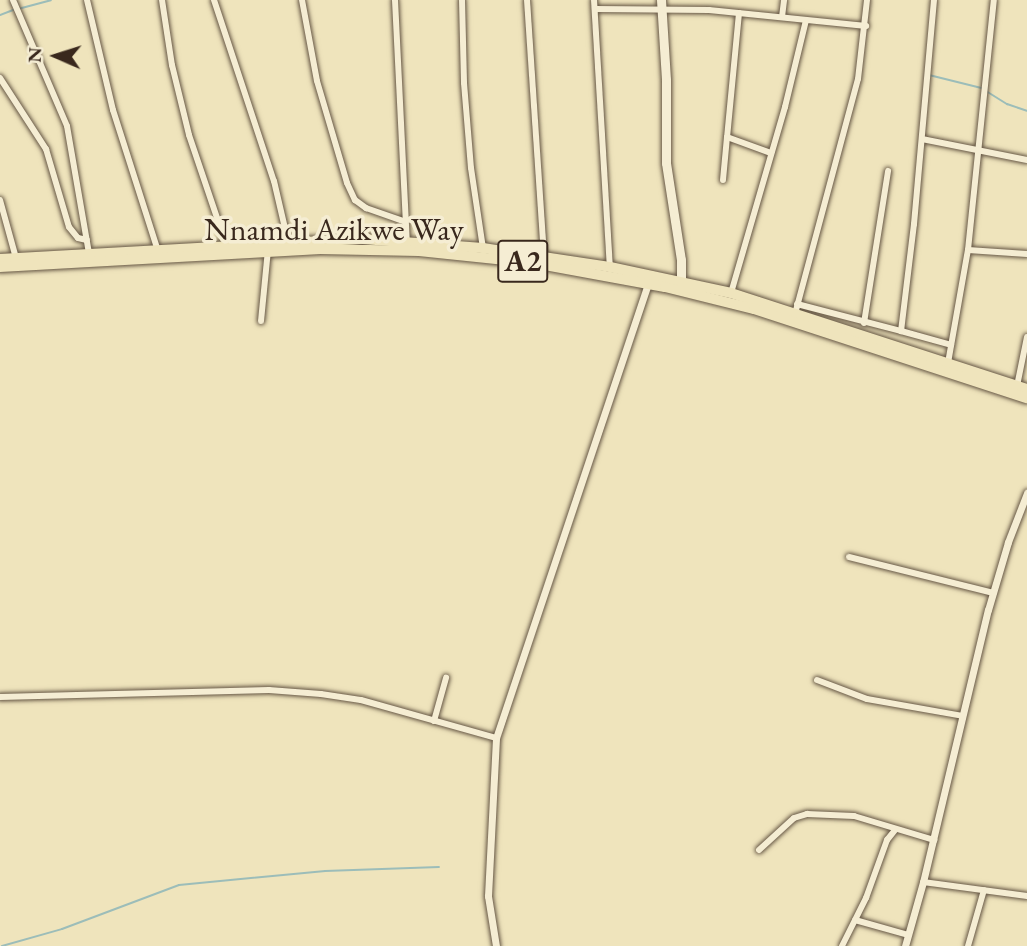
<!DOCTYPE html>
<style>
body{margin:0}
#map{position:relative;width:1027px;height:946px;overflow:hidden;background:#efe4bc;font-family:"EB Garamond",serif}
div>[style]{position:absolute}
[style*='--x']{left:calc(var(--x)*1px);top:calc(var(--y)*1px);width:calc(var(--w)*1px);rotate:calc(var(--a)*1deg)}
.stream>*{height:2px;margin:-1px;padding:0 1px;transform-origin:1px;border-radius:1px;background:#9cbdb9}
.roads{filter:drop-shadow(0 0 2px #665745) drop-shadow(0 0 2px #665745)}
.minor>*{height:6px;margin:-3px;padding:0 3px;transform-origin:3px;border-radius:3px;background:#f5edd3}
.tertiary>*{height:7px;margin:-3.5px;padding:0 3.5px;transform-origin:3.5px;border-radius:3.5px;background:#f5edd3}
.secondary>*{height:9px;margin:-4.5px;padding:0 4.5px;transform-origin:4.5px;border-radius:4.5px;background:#f5edd3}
.trunk>*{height:10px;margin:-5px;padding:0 5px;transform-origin:5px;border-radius:5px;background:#efe4bc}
span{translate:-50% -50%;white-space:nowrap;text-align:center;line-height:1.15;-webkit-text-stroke:7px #f5edd3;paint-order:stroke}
.shield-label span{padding:2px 5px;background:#f5edd3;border:2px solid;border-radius:5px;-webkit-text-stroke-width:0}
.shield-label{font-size:30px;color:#39281d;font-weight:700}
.street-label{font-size:32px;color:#39281d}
.north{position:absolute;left:21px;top:21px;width:70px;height:70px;-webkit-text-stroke:5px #f5edd3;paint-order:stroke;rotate:273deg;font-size:19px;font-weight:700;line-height:28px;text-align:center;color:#39281d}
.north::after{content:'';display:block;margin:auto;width:24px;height:32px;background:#39281d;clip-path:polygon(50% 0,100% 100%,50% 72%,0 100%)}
</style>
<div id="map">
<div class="stream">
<i style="--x:18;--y:9;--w:34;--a:-15"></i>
<i style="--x:0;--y:15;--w:14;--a:-21"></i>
<i style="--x:929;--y:75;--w:54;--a:14"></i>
<i style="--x:986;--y:91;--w:25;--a:32"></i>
<i style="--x:1007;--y:104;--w:21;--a:19"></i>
<i style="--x:2;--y:946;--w:62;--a:-15.8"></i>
<i style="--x:62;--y:929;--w:125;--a:-20.6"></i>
<i style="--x:179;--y:885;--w:147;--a:-5.5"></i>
<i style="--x:325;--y:871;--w:114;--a:-2"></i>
</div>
<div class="roads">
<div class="minor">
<i style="--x:13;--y:0;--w:137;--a:66.8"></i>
<i style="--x:67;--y:126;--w:129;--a:80.2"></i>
<i style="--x:87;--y:0;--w:113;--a:76.7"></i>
<i style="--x:113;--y:110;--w:145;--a:72.3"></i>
<i style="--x:162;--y:0;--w:66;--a:81.3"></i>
<i style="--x:172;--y:65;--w:72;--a:76.3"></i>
<i style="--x:189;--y:135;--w:115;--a:71.3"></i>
<i style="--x:214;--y:0;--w:191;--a:71.7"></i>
<i style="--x:274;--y:181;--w:62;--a:76.9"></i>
<i style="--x:302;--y:0;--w:82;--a:79.5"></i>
<i style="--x:317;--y:81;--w:106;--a:73.6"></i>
<i style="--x:347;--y:183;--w:19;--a:65"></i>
<i style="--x:355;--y:200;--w:14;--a:36"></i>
<i style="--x:366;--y:208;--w:42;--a:19.3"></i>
<i style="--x:395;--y:0;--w:242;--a:87.2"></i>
<i style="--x:462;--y:0;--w:83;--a:88.6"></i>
<i style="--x:464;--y:83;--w:85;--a:85.3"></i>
<i style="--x:471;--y:168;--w:81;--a:81.5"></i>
<i style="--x:527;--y:0;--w:258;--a:86.2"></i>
<i style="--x:594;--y:0;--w:267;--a:86.6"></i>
<i style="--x:934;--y:0;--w:225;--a:95.1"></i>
<i style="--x:914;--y:224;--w:108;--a:96.9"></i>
<i style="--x:901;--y:331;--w:52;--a:15.6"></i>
<i style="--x:595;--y:9;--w:114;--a:0.5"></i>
<i style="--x:709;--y:10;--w:158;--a:5.8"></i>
<i style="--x:739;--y:13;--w:125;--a:95.5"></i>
<i style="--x:727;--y:137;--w:47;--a:20"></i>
<i style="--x:782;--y:17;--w:17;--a:-83"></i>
<i style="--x:0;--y:78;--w:85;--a:57.1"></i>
<i style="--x:46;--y:149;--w:81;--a:73.6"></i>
<i style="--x:69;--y:227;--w:14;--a:51"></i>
<i style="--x:78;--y:238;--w:9;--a:13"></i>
<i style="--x:922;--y:139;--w:107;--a:11.3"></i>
<i style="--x:723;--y:180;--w:43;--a:-84.7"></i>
<i style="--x:0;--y:200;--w:60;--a:74.6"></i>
<i style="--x:968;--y:250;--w:59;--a:3.9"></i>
<i style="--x:731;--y:293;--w:194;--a:-73.8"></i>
<i style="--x:785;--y:107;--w:89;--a:-76.4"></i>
<i style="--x:797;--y:304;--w:107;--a:14.6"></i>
<i style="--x:795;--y:314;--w:243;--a:-75"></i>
<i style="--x:858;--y:79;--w:80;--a:-83.5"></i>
<i style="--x:261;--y:321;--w:71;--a:-84.4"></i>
<i style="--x:864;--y:323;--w:154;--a:-81"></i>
<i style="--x:948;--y:363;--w:115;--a:-80"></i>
<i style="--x:968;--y:250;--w:251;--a:-84.1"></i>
<i style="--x:1017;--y:386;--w:50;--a:-78.5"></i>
<i style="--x:849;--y:557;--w:148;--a:14"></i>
<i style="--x:817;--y:680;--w:53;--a:20.8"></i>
<i style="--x:867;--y:699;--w:97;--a:10"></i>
<i style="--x:0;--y:697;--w:269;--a:-1.5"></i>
<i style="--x:269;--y:690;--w:52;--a:4.4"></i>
<i style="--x:321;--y:694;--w:40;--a:8.5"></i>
<i style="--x:361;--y:700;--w:140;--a:15.7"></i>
<i style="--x:434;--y:721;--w:45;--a:-74.4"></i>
<i style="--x:759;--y:850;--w:47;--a:-42.4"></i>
<i style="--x:794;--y:818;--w:14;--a:-17"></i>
<i style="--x:807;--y:814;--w:47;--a:2.4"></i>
<i style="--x:854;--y:816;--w:84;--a:16.7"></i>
<i style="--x:923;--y:882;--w:105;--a:7.7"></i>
<i style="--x:855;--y:920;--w:55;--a:15.8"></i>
<i style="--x:842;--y:946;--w:54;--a:-63.4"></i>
<i style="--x:866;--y:898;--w:62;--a:-70.1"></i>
<i style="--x:887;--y:840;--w:13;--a:-51"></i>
<i style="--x:968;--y:946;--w:58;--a:-74.1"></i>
</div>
<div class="tertiary">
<i style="--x:496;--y:946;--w:51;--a:-99.1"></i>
<i style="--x:488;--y:896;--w:158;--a:-87.1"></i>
<i style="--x:496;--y:738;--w:480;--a:-71.5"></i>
<i style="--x:905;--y:946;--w:66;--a:-74.3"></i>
<i style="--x:923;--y:882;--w:280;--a:-76.6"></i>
<i style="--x:988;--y:610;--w:71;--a:-73.6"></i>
<i style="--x:1008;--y:542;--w:53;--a:-68.8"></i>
</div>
<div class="secondary">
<i style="--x:661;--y:0;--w:80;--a:86.4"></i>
<i style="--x:666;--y:80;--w:83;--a:90"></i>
<i style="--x:666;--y:163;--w:98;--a:81.2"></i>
<i style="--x:681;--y:260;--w:22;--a:90"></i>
</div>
<div class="trunk">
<i style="--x:0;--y:259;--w:364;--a:-3.2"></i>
<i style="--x:363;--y:239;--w:120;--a:4.3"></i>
<i style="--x:483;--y:248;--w:128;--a:8.5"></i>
<i style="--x:610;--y:267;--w:124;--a:12.1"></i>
<i style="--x:731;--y:293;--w:311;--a:18"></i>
<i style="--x:0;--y:267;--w:321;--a:-3.2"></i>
<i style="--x:320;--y:249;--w:99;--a:1.2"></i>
<i style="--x:419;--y:251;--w:116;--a:6"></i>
<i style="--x:534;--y:263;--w:133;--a:10.4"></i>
<i style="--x:665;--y:287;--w:92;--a:13.9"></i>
<i style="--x:754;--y:309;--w:287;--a:18.1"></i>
</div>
</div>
<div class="shield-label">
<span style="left:523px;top:261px">A2</span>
</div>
<div class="street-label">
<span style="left:334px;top:229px">Nnamdi Azikwe Way</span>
</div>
<div class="north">N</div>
</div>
